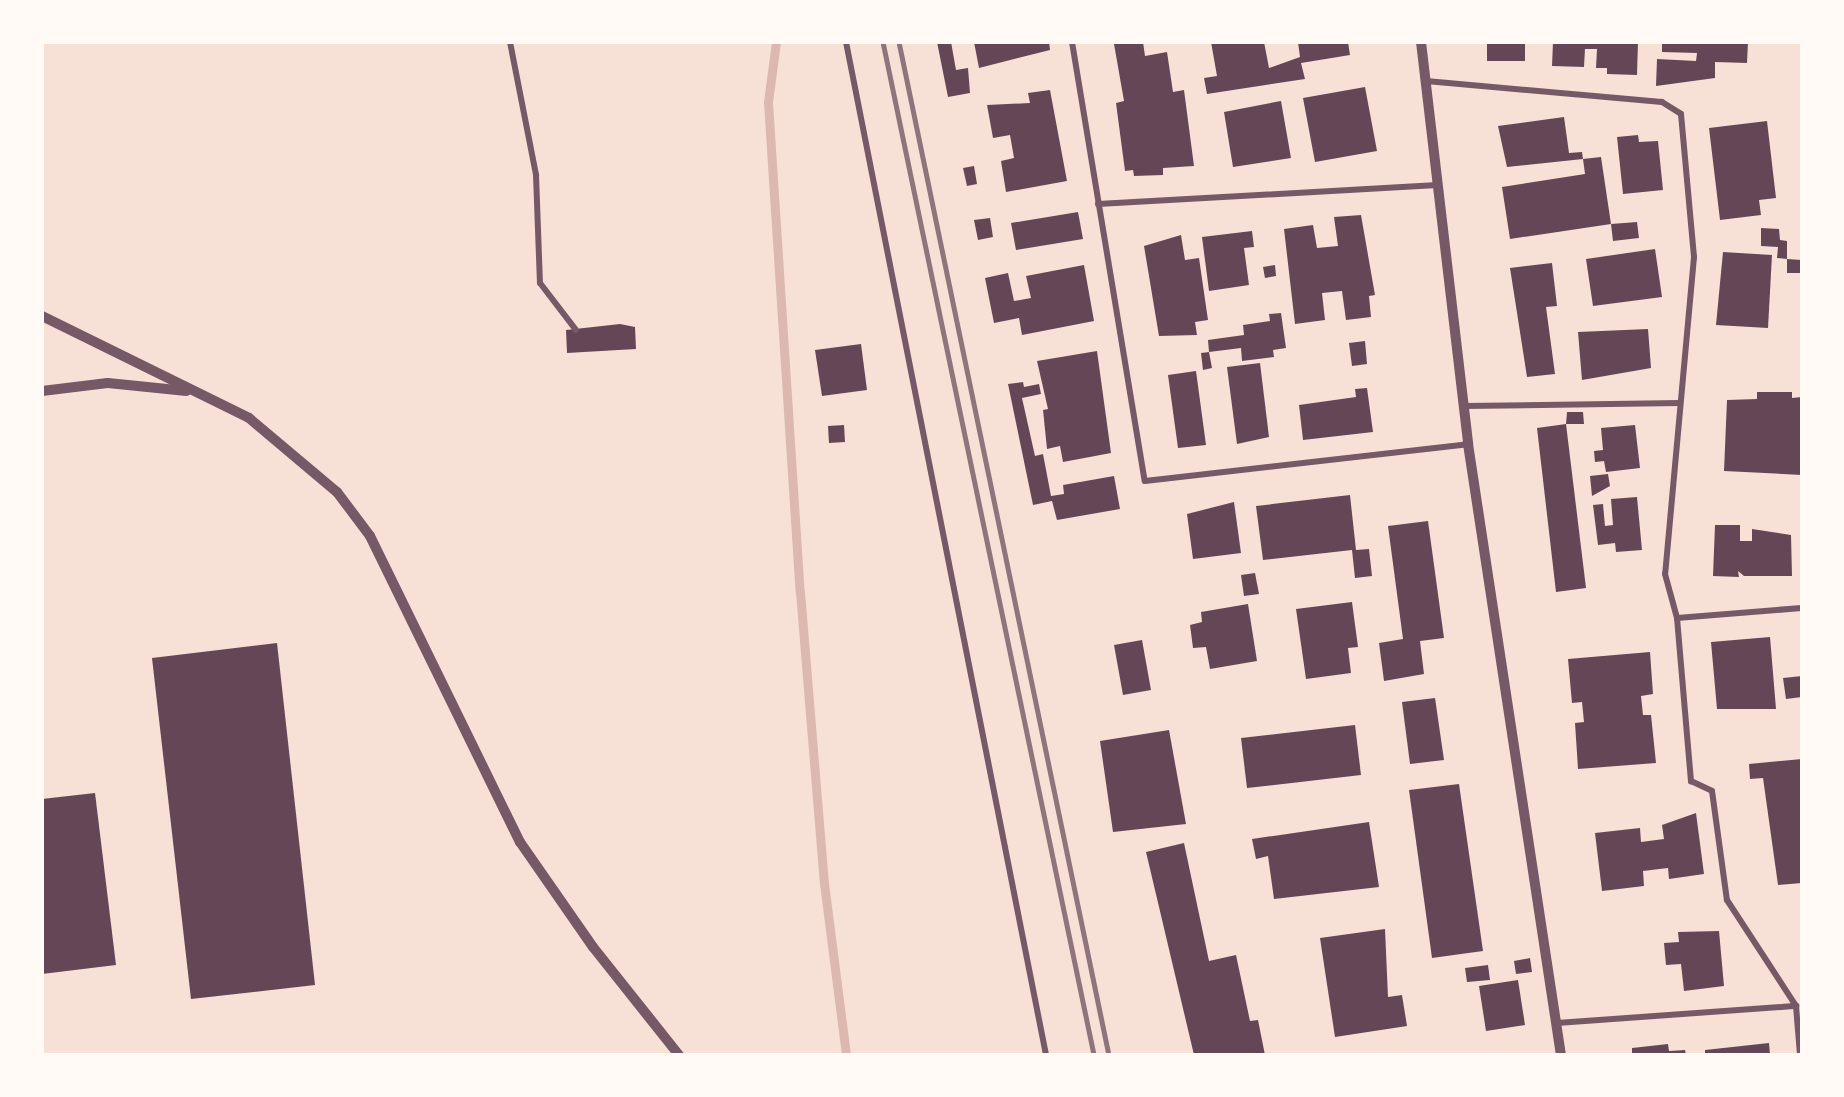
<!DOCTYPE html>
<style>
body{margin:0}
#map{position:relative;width:1844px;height:1097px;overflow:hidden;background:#f7e1d7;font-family:Poppins,sans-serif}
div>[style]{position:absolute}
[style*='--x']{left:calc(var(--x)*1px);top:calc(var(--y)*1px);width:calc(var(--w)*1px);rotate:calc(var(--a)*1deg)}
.stream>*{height:9px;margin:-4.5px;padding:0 4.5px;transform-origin:4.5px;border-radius:4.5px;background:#dcb8b0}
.building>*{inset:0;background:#644757}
.minor>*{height:6px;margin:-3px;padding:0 3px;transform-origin:3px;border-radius:3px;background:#755966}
.tertiary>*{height:10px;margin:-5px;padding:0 5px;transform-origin:5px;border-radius:5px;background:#755966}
.rail>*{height:4.5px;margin:-2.25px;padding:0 2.25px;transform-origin:2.25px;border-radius:2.25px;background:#8f747c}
span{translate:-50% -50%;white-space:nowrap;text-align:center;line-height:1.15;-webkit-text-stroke:6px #fffaf5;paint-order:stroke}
.frame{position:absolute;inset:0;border:44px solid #fffaf5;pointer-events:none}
</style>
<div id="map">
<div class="stream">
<i style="--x:776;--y:42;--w:61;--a:97.6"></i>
<i style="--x:768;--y:102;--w:491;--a:86.3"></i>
<i style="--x:800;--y:592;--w:292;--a:85.3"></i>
<i style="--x:824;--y:883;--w:173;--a:82.7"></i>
</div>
<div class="building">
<i style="clip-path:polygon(937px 42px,951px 42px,956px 70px,968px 68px,970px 93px,948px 97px)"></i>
<i style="clip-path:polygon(974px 42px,1049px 42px,1050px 50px,979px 68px)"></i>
<i style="clip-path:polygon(1143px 42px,1145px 56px,1167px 52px,1173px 92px,1184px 90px,1194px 166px,1163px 168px,1163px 175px,1134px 176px,1133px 170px,1125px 171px,1116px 103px,1124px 101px,1114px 44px)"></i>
<i style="clip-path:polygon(1211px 42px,1264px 42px,1269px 68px,1300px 57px,1298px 42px,1348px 42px,1350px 55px,1301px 63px,1305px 79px,1207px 94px,1204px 78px,1217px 76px)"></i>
<i style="clip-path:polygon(1487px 42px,1525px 42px,1525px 61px,1487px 61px)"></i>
<i style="clip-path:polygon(1553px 42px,1638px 42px,1637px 75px,1607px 74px,1607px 68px,1596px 68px,1597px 49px,1585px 49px,1584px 67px,1552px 66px)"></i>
<i style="clip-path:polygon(1662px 42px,1748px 42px,1747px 63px,1715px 62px,1715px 78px,1656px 86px,1657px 59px,1696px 61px,1697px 53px,1662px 52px)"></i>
<i style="clip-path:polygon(1365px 87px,1377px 151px,1315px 162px,1303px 98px)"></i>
<i style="clip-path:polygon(1050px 90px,1067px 181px,1006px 192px,1001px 161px,1014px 158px,1010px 135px,993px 138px,987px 105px,1030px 103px,1028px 93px)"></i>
<i style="clip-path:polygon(1281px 101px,1291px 158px,1233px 167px,1224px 112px)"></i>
<i style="clip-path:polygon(1564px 117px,1569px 153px,1582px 152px,1583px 159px,1507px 167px,1498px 126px)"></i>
<i style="clip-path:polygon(1767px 121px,1776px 198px,1759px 200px,1761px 215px,1720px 220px,1709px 128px)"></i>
<i style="clip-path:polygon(1638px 135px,1639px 142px,1658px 141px,1663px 190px,1623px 194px,1617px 137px)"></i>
<i style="clip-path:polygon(1601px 157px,1611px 224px,1510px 239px,1502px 187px,1585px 174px,1583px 159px)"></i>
<i style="clip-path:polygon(974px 166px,977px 184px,967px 186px,963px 168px)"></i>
<i style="clip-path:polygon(1078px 212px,1083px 239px,1016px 250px,1011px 223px)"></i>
<i style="clip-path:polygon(1361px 215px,1375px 295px,1369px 296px,1371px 317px,1346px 320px,1342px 291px,1322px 293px,1325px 320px,1295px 324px,1284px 229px,1313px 225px,1317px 248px,1338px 246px,1334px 217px)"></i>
<i style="clip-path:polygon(990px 218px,993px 237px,978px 240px,974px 220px)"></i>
<i style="clip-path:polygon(1637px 222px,1639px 238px,1613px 241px,1611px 224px)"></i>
<i style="clip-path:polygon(1761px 228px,1779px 229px,1780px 240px,1787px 241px,1787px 259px,1777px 258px,1778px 247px,1761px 246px)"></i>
<i style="clip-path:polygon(1252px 231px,1254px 247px,1244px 248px,1249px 285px,1209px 291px,1202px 237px)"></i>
<i style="clip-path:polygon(1181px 235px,1185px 260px,1199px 258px,1208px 320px,1195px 322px,1197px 335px,1159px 336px,1144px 246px)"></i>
<i style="clip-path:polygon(1655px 249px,1662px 297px,1593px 306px,1586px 259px)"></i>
<i style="clip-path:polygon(1723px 252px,1772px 255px,1768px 328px,1716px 325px)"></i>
<i style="clip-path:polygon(1787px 259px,1802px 260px,1802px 273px,1787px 273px)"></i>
<i style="clip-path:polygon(1552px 263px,1557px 306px,1546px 307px,1555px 374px,1527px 377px,1510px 268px)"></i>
<i style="clip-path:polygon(1084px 265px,1094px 321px,1022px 335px,1019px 318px,994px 323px,985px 278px,1008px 273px,1014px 301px,1031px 298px,1026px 276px)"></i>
<i style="clip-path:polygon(1275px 265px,1276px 276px,1265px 278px,1263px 267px)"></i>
<i style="clip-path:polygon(1281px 313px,1286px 348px,1273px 350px,1274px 357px,1242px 361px,1241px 348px,1209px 352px,1208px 340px,1244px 335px,1243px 325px,1270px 321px,1269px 314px)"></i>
<i style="clip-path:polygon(620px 324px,635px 327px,636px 349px,567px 353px,566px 330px)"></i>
<i style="clip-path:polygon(1648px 329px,1651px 368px,1582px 380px,1578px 332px)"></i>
<i style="clip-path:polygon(1365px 341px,1367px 364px,1352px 366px,1349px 343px)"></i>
<i style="clip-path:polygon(861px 344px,867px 390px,822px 396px,815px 350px)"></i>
<i style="clip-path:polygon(1097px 351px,1111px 453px,1063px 462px,1060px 446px,1047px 449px,1043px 410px,1048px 409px,1037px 361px)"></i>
<i style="clip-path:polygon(1209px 352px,1212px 368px,1203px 370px,1201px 353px)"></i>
<i style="clip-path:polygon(1260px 363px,1269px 437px,1237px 444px,1227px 367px)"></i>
<i style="clip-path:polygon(1196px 371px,1206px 445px,1178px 448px,1168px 375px)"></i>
<i style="clip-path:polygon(1023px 382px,1024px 387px,1039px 384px,1041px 394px,1022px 398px,1035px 456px,1043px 454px,1051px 496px,1064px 494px,1063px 485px,1114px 476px,1120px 509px,1057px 520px,1052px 501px,1033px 505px,1008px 384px)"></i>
<i style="clip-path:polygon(1367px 388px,1373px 432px,1303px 440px,1299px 405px,1356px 397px,1355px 389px)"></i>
<i style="clip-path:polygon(1757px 392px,1792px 392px,1792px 398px,1802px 397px,1802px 475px,1724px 471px,1727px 400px,1757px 399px)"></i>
<i style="clip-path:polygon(1567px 412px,1583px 412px,1584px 424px,1566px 424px)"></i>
<i style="clip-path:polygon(1566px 424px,1586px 588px,1556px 592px,1537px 428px)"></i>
<i style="clip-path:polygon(844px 425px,845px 442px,829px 443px,828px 426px)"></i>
<i style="clip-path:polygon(1635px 425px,1640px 468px,1606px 472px,1604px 461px,1595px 462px,1594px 451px,1603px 450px,1601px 428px)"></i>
<i style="clip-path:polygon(1608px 474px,1610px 486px,1592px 496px,1590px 476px)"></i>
<i style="clip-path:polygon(1350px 495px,1356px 550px,1369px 549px,1372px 576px,1355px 578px,1352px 550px,1263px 560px,1256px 506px)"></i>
<i style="clip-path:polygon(1637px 497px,1642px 550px,1616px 552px,1615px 543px,1598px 545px,1593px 505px,1603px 504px,1605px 526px,1613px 525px,1611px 499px)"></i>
<i style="clip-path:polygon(1234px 502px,1241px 553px,1193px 559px,1187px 514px)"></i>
<i style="clip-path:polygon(1428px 521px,1444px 638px,1420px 641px,1424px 674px,1384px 681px,1379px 643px,1403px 639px,1388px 526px)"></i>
<i style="clip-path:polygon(1715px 525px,1740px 525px,1740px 541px,1752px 541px,1752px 529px,1791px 535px,1792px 576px,1744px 576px,1738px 571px,1739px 577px,1713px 576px)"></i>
<i style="clip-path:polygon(1255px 573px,1259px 594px,1244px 596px,1241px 575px)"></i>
<i style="clip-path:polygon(1352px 602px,1358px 647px,1348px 648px,1351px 673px,1306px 679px,1296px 609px)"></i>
<i style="clip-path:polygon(1248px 604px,1257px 661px,1210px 669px,1206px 647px,1193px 648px,1190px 625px,1202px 622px,1201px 612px)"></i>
<i style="clip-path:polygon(1770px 637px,1776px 709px,1717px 709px,1711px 642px)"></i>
<i style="clip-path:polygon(1142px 640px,1151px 690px,1123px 695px,1114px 645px)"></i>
<i style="clip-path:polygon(277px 643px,315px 985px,191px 999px,152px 658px)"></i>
<i style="clip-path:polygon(1650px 652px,1653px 694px,1641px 696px,1643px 715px,1651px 715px,1656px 763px,1578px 769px,1575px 723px,1584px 722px,1582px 702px,1572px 703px,1568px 659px)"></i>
<i style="clip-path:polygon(1802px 676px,1802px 697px,1786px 699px,1783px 678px)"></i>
<i style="clip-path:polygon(1435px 698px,1444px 760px,1410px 764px,1402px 702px)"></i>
<i style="clip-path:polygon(1355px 725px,1361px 775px,1247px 788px,1241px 738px)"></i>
<i style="clip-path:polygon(1169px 730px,1186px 824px,1113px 832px,1100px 741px)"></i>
<i style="clip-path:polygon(1802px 759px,1802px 883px,1778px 885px,1763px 778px,1750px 779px,1749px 764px)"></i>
<i style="clip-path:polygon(1459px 784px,1483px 951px,1432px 958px,1409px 790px)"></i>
<i style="clip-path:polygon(95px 793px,116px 965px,42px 974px,42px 799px)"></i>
<i style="clip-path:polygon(1696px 813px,1704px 874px,1669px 879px,1668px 868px,1643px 871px,1644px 886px,1602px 891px,1595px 833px,1640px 828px,1641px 842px,1664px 839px,1662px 825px)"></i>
<i style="clip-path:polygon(1369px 822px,1379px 887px,1274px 899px,1268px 856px,1256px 859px,1252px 839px)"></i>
<i style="clip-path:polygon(1184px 843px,1209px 961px,1236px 955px,1250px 1021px,1258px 1020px,1265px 1055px,1194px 1055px,1146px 852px)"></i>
<i style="clip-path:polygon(1385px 929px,1388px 997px,1402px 995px,1407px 1026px,1335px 1037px,1320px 938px)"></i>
<i style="clip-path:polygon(1719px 931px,1724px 986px,1684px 991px,1681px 964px,1666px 965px,1664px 943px,1679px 942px,1678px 932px)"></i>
<i style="clip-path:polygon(1530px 958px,1532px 972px,1516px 974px,1514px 961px)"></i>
<i style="clip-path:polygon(1488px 965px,1490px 980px,1467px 982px,1465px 968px)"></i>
<i style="clip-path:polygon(1518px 980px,1525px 1025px,1486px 1031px,1479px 986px)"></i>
<i style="clip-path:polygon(1769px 1043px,1770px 1055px,1705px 1055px,1705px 1050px)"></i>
<i style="clip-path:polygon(1668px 1044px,1669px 1051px,1685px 1050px,1686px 1055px,1632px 1055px,1632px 1048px)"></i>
</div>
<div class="minor">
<i style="--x:510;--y:42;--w:136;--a:78.9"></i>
<i style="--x:536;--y:175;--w:108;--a:87.9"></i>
<i style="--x:540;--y:283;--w:59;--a:52.5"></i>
<i style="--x:846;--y:42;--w:1033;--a:78.83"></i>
<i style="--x:1072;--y:42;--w:445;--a:80.6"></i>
<i style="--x:1145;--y:481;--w:325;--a:-6.5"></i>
<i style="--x:1426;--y:81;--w:237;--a:5.1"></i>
<i style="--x:1662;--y:102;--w:22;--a:32"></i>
<i style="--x:1681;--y:114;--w:144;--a:84.8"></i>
<i style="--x:1694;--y:257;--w:318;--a:95.2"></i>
<i style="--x:1665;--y:574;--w:46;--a:74.7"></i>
<i style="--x:1677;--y:618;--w:164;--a:85.1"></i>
<i style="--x:1691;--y:781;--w:23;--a:25"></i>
<i style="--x:1712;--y:791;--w:110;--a:82.2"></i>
<i style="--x:1727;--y:900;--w:126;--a:56.9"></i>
<i style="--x:1796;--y:1006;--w:49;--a:85.3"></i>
<i style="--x:1098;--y:204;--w:340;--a:-3.2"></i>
<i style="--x:1464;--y:406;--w:216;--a:-0.8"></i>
<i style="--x:1677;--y:618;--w:125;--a:-4.6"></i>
<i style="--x:1557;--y:1023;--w:240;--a:-4.1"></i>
</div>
<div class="tertiary">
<i style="--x:1421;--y:42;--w:405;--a:83.3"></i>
<i style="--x:1468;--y:444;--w:618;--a:81.35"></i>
<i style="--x:42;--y:316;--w:231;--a:26.2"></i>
<i style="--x:249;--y:418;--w:115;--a:40.1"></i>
<i style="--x:337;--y:492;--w:55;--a:53.1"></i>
<i style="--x:370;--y:536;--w:341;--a:63.9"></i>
<i style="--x:520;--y:842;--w:128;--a:55.2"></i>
<i style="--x:593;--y:947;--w:138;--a:51.5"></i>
<i style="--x:42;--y:391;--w:66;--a:-6.9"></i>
<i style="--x:108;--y:383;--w:79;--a:5.8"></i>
</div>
<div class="rail">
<i style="--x:883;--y:42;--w:1035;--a:78.23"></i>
<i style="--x:899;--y:42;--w:1035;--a:78.29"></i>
</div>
<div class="frame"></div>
</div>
